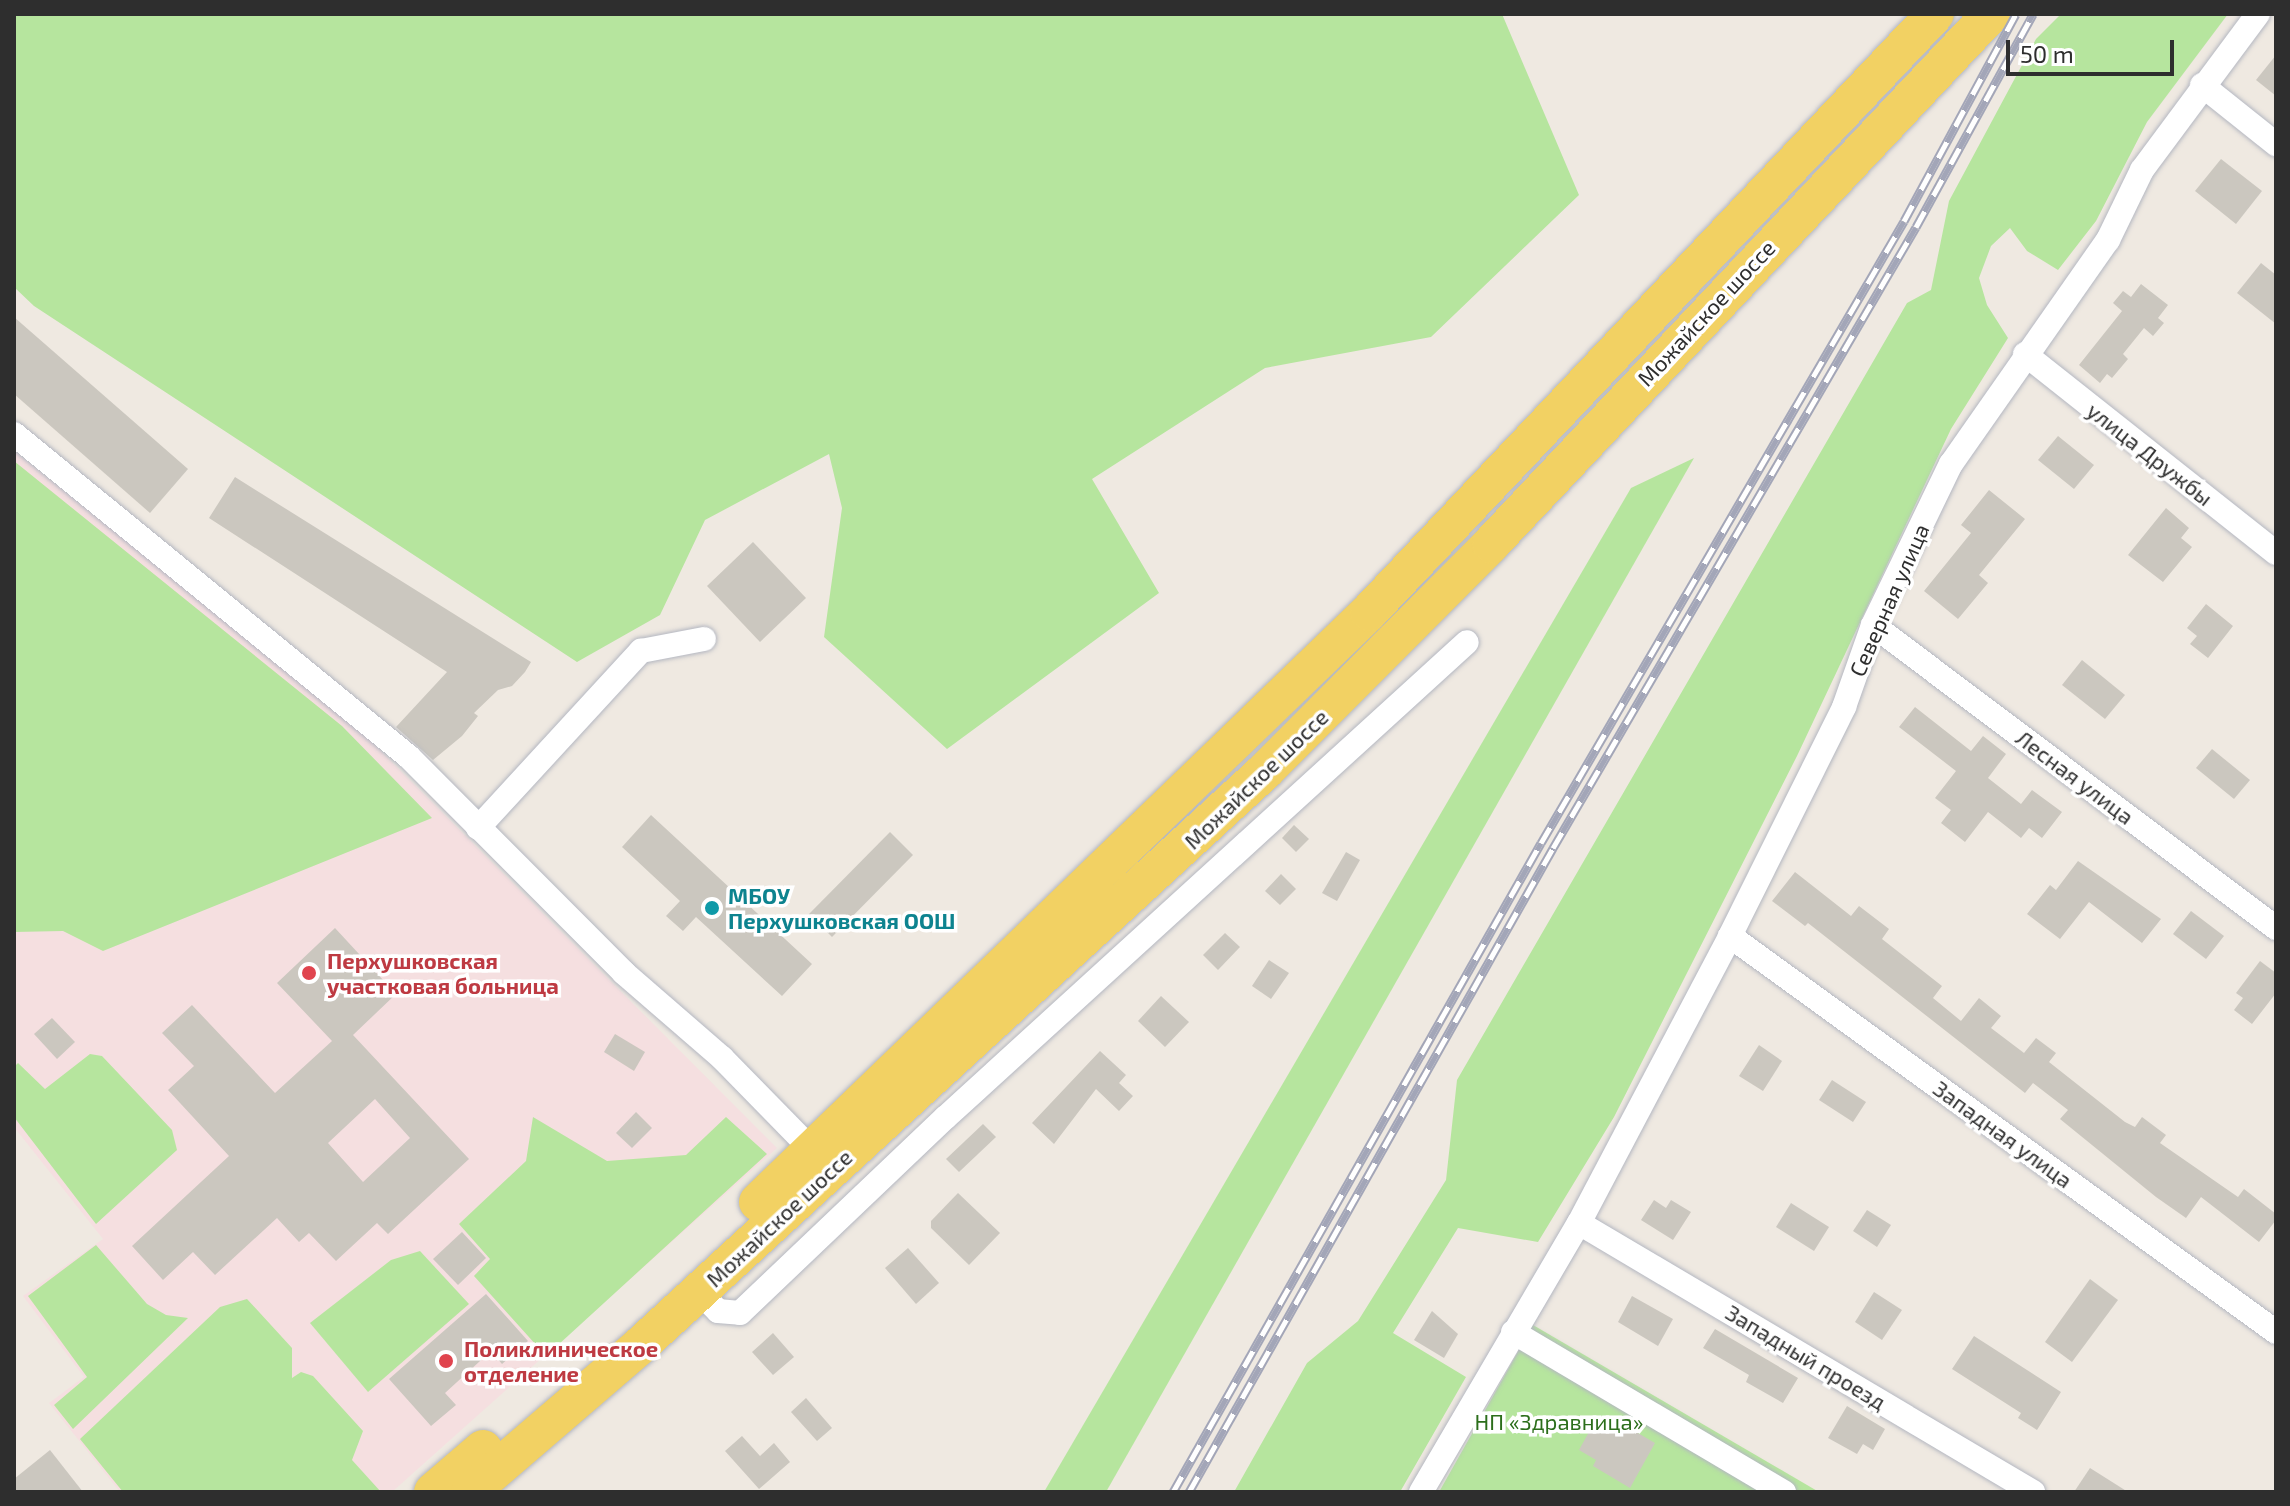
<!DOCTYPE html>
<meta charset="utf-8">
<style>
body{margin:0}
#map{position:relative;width:2290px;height:1506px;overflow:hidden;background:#efe9e1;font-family:"Exo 2",sans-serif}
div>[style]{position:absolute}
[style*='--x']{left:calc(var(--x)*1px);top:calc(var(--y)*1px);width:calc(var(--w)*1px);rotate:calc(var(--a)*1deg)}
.medical>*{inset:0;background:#f5dfe0}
.green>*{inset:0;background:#b6e59e}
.building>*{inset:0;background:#cbc7bf}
.roads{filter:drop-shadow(0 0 2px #b4b7c1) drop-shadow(0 0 2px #b4b7c1)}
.minor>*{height:24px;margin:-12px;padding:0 12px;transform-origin:12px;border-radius:12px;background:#fff}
.primary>*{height:38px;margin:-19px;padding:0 19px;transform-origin:19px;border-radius:19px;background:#f2d163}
.rail>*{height:9px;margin-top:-4.5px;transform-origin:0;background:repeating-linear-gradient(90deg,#fff 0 18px,#a3a6b8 0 36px);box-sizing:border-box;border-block:2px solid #a3a6b8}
.dots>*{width:22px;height:22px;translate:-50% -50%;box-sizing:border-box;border:4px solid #fff;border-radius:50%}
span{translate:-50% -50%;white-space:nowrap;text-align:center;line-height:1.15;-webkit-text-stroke:7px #fff;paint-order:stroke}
.street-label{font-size:22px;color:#2e2e2e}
.culture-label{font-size:22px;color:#0d838f;font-weight:700}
.left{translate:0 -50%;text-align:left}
.health-label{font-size:22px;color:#be3a42;font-weight:700}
.park-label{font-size:22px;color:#2c6e1b}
.frame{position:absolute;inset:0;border:16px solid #2e2e2e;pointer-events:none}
.scale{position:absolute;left:2006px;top:40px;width:168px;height:36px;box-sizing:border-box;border:4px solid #2e2e2e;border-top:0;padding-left:10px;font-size:24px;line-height:28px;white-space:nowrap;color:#2e2e2e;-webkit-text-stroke:6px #fff;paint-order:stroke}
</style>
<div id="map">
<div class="medical">
<i style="clip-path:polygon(14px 451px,352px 722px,777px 1148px,392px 1492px,120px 1492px,49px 1403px,84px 1377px,23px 1296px,103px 1239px,14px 1127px)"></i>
</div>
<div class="green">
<i style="clip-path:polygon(14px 14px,1502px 14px,1579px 195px,1431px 337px,1265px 368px,1092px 479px,1159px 593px,947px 749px,824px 637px,842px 508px,829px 454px,705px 520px,660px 615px,577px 662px,34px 306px,14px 287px)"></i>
<i style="clip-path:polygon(2061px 14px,2228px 14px,2147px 122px,2096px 221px,2058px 270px,2027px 251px,2010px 228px,1991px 246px,1979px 278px,1987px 305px,2008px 338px,1951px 429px,1797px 756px,1614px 1117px,1538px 1242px,1458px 1228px,1393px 1333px,1466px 1377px,1400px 1492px,1234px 1492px,1307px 1363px,1358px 1321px,1446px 1180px,1457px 1080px,1907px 303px,1931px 290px,1949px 201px,2036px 39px)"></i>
<i style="clip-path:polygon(1694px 458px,1106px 1492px,1044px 1492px,1631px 488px)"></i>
<i style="clip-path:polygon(14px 461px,342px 726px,432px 818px,103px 951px,63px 931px,14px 932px)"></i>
<i style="clip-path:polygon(90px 1054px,102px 1056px,172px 1130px,177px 1150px,96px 1224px,14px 1117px,14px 1067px,18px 1063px,45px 1089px)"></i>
<i style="clip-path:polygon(533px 1117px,607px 1161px,686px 1155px,726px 1117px,767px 1154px,546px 1356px,474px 1276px,490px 1259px,459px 1224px,526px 1161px)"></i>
<i style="clip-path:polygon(96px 1245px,147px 1304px,166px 1315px,188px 1318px,73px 1429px,54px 1405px,87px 1377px,28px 1296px)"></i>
<i style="clip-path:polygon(420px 1251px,469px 1304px,368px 1392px,310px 1323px,391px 1260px)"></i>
<i style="clip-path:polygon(247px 1299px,292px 1348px,292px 1378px,301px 1372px,313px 1376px,363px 1431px,352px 1460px,381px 1492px,123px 1492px,80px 1439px,220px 1307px)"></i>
<i style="clip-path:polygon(1533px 1325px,1819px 1492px,1439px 1492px)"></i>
</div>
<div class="building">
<i style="clip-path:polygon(2276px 55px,2276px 96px,2256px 80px)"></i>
<i style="clip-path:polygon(2221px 159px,2262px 191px,2236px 224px,2195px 191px)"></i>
<i style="clip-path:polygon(2261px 263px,2276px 275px,2276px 324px,2237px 293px)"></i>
<i style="clip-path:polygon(2141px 284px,2168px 305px,2158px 318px,2164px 323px,2153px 336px,2144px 328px,2123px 354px,2128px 359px,2112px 378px,2107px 374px,2100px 383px,2079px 365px,2122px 311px,2113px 303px,2123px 291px,2131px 297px)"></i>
<i style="clip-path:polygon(14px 317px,188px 469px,150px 513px,14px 394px)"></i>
<i style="clip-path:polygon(2058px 436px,2094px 465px,2074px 489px,2038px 460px)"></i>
<i style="clip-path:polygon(235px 477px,531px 662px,525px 672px,512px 686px,498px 690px,474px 713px,478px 716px,462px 736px,433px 760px,396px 727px,447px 672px,209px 518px)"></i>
<i style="clip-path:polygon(1989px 490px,2025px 519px,1979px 575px,1988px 583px,1958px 619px,1924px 591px,1971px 533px,1961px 525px)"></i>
<i style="clip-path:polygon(2166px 508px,2189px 528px,2181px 538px,2192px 547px,2163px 582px,2128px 555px)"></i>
<i style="clip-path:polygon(753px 542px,806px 598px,760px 642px,707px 586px)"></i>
<i style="clip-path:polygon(2206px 604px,2233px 626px,2208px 658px,2190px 644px,2197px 636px,2187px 628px)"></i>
<i style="clip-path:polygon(2082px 660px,2125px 695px,2105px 719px,2062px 685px)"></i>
<i style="clip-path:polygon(1915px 707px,1971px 751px,1983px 736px,2006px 754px,1988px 778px,2021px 804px,2032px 790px,2062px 812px,2042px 838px,2029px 828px,2021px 838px,1988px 812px,1965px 842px,1941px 823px,1951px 810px,1935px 798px,1956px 771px,1899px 727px)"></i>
<i style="clip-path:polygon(2212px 749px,2250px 780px,2234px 799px,2196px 768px)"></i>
<i style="clip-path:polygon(651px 815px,812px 964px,782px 996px,696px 917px,683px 931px,666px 916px,680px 901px,622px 847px)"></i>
<i style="clip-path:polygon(1294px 825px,1309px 839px,1296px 852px,1282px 838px)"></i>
<i style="clip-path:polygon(890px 832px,913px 855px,832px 937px,809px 914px)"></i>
<i style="clip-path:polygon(1346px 852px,1360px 860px,1337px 901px,1322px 893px)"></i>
<i style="clip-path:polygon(2078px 861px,2161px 919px,2142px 943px,2089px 902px,2060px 939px,2027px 914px,2050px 885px,2056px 890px)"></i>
<i style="clip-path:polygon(1795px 872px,1851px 916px,1859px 906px,1889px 929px,1882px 939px,1942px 986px,1933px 998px,1961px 1021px,1979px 998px,2001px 1016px,1991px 1028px,2024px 1053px,2036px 1038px,2056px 1053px,2049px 1062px,2125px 1122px,2135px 1127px,2142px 1117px,2166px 1135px,2160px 1143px,2238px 1197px,2244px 1189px,2276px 1214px,2276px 1220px,2259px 1242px,2201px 1197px,2186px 1218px,2156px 1197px,2060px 1119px,2068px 1110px,2033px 1083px,2025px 1093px,1808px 923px,1805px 926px,1772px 901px)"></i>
<i style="clip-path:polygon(1281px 874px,1296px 889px,1280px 905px,1265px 891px)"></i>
<i style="clip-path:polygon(2191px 911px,2224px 936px,2206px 959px,2173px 934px)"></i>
<i style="clip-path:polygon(evenodd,335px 928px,396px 994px,353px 1035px,469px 1159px,388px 1234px,377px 1223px,336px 1261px,309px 1233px,299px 1242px,277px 1218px,215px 1275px,193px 1252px,163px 1280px,132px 1246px,229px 1156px,168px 1090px,194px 1066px,162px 1033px,192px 1005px,275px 1093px,332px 1041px,277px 983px,335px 928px,375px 1099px,410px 1138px,363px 1182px,328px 1143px,375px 1099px)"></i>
<i style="clip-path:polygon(1225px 933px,1240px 947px,1218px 970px,1203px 955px)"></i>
<i style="clip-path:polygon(1269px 960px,1289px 973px,1271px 999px,1252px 986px)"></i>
<i style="clip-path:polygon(2260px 961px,2276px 973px,2276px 993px,2252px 1024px,2234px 1010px,2243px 998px,2236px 993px)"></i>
<i style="clip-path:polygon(1161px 996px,1189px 1022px,1165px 1047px,1138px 1021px)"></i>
<i style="clip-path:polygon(52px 1018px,75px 1042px,57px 1059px,34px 1034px)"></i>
<i style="clip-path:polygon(615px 1034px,645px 1052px,634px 1071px,604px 1052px)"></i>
<i style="clip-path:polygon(1759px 1045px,1782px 1061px,1763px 1091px,1739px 1076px)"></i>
<i style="clip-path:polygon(1100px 1051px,1126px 1075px,1119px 1083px,1133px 1096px,1119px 1111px,1096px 1089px,1054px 1144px,1032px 1123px)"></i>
<i style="clip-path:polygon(1832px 1080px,1866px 1102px,1853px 1122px,1819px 1100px)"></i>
<i style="clip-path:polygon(636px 1112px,652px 1128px,632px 1148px,616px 1133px)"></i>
<i style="clip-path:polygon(983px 1124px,996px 1137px,959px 1172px,946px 1159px)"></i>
<i style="clip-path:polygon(958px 1193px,1000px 1233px,969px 1265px,931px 1228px,931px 1221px)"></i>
<i style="clip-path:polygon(1654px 1200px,1666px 1208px,1671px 1200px,1691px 1212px,1673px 1240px,1641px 1220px)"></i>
<i style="clip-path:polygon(1791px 1203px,1829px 1227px,1814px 1251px,1776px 1227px)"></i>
<i style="clip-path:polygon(1867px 1210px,1891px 1225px,1877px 1247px,1853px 1231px)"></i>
<i style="clip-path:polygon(462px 1232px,486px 1258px,458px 1285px,433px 1259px)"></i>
<i style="clip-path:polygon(908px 1248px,939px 1283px,916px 1304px,885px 1268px)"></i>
<i style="clip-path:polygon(2090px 1279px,2118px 1300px,2072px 1362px,2045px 1342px)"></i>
<i style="clip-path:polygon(1874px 1292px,1902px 1310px,1882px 1340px,1855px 1322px)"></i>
<i style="clip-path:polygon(486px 1294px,528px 1341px,502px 1364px,491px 1351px,445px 1393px,456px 1405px,431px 1426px,389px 1379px)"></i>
<i style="clip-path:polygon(1632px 1296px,1673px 1319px,1658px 1346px,1618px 1322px)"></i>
<i style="clip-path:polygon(1432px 1311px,1458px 1334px,1444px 1358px,1414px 1340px)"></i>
<i style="clip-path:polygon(1715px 1329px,1798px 1378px,1783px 1403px,1746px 1382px,1749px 1375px,1703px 1348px)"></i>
<i style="clip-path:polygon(773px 1333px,794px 1357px,773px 1375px,752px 1352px)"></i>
<i style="clip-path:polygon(1974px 1336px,2061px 1392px,2037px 1430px,2018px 1418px,2021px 1413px,1952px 1369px)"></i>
<i style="clip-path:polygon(806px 1398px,832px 1428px,817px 1441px,791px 1412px)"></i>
<i style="clip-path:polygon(1847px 1406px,1885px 1429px,1873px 1450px,1863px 1444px,1857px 1454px,1828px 1438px)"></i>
<i style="clip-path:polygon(1595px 1421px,1609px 1429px,1617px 1421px,1655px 1443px,1630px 1488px,1593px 1466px,1596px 1460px,1579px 1450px)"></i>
<i style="clip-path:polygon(742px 1436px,760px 1456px,774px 1443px,790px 1462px,759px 1489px,725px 1451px)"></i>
<i style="clip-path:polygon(50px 1450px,83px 1492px,14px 1492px,14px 1479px)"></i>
<i style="clip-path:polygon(2090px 1468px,2128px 1492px,2074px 1492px)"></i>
</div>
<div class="roads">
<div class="minor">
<i style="--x:2202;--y:85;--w:95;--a:38.6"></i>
<i style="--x:2025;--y:354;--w:320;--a:38.4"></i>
<i style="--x:14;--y:434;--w:510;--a:39.27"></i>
<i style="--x:409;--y:757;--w:305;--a:45.1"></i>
<i style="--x:624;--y:973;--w:130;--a:40.9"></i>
<i style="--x:722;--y:1058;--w:129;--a:45.6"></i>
<i style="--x:1873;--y:625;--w:504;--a:36.94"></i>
<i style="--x:478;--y:828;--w:241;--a:-47.4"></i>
<i style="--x:641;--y:651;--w:64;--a:-10.8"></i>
<i style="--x:1730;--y:936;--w:674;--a:35.95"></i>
<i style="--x:1579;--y:1223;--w:528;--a:30.65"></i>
<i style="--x:699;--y:1292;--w:27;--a:45"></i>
<i style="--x:718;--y:1311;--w:22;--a:5"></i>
<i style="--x:740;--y:1313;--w:283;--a:-43.6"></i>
<i style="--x:945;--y:1118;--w:706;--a:-42.36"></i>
<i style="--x:1513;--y:1332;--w:315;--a:30.6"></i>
<i style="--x:1421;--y:1492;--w:312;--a:-59.6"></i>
<i style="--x:1579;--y:1223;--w:324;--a:-62.2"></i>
<i style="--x:1730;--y:936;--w:256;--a:-63.5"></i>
<i style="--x:1844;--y:707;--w:87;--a:-70.5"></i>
<i style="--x:1873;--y:625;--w:179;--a:-64.2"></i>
<i style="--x:1951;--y:464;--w:274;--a:-55"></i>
<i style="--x:2108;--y:240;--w:78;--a:-64.1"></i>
<i style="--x:2142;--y:170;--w:194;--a:-53.4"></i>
</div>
<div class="primary">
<i style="--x:758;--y:1202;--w:849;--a:-44"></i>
<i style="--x:1369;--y:612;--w:823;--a:-46.57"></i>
<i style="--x:433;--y:1492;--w:66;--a:-40.7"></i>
<i style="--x:470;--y:1492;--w:228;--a:-40.7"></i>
<i style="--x:643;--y:1343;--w:845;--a:-42.6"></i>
<i style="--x:1265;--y:771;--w:320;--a:-45.1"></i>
<i style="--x:1491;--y:544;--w:729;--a:-46.67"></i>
</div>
</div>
<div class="rail">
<i style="--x:1173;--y:1492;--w:746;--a:-60.45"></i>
<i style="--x:1541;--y:843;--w:720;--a:-59.73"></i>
<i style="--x:1904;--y:221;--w:235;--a:-61.6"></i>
<i style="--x:1189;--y:1492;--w:740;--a:-60.52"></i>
<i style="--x:1553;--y:848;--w:719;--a:-59.69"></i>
<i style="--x:1916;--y:227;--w:243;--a:-61.2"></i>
</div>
<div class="dots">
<i style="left:712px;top:908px;background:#0f9aa8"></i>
<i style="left:309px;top:973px;background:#e0444e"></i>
<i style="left:446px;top:1361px;background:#e0444e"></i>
</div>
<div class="street-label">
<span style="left:1706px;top:313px;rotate:-47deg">Можайское шоссе</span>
<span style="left:2150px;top:454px;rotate:38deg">улица Дружбы</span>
<span style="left:1889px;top:600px;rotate:-66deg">Северная улица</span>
<span style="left:2075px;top:777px;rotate:37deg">Лесная улица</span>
<span style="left:1256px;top:779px;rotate:-44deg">Можайское шоссе</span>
<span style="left:2003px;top:1134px;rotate:36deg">Западная улица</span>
<span style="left:779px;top:1218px;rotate:-43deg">Можайское шоссе</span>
<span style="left:1806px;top:1357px;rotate:31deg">Западный проезд</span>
</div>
<div class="culture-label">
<span class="left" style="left:728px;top:908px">МБОУ<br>Перхушковская ООШ</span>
</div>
<div class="health-label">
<span class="left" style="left:327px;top:973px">Перхушковская<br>участковая больница</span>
<span class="left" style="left:464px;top:1361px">Поликлиническое<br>отделение</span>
</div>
<div class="park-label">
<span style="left:1559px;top:1422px">НП «Здравница»</span>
</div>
<div class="frame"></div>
<div class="scale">50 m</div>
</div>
